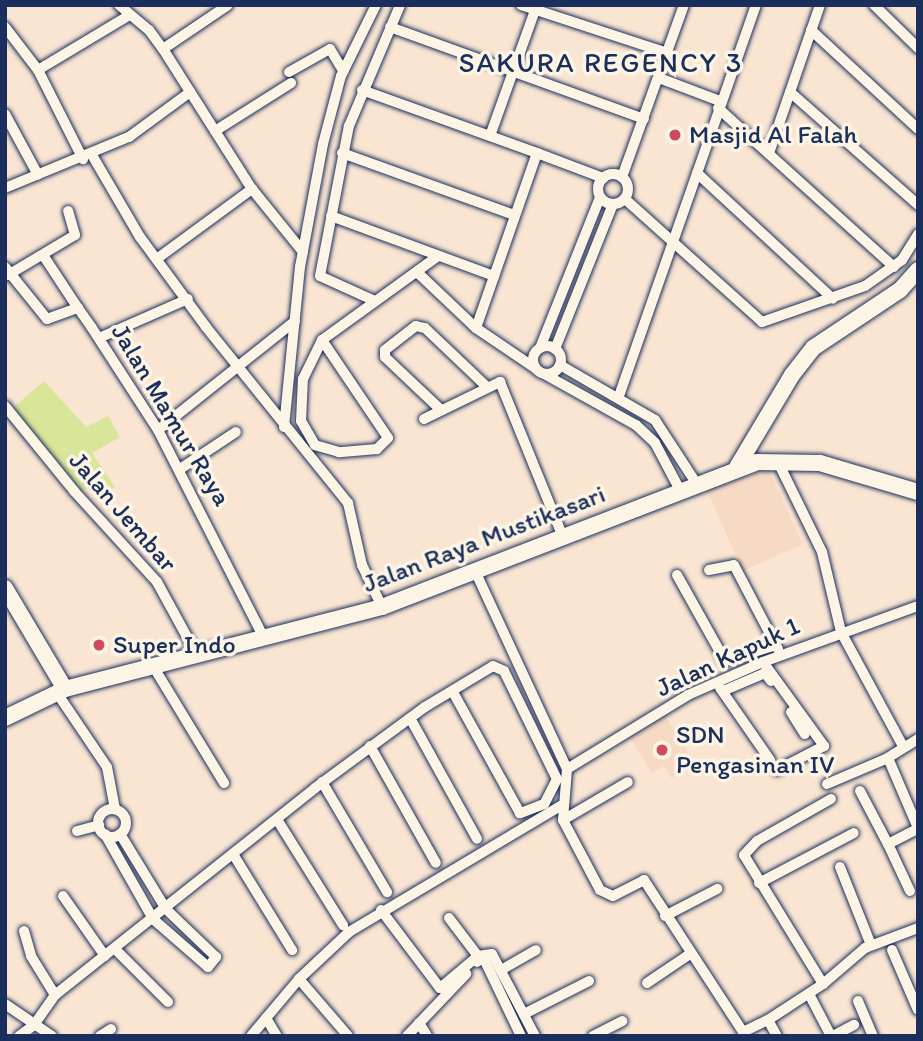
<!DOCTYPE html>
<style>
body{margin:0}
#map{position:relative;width:923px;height:1041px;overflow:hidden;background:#f9e5d2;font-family:Itim,sans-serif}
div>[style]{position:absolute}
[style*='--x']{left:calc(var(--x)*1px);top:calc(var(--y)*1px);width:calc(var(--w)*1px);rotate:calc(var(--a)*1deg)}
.built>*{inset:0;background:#f7dac4}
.green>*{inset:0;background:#d9e598}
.roads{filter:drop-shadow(0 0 2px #1b2f5e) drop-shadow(0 0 2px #1b2f5e)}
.street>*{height:10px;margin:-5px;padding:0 5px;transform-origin:5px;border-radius:5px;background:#fcf5e5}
.street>.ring{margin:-5px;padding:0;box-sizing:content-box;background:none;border:10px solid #fcf5e5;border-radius:50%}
.secondary>*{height:16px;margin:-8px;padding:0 8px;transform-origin:8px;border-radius:8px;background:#fcf5e5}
.dots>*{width:19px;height:19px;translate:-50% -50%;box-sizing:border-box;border:4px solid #fcf5e5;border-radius:50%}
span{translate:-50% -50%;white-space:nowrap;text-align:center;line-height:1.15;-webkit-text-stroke:7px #fcf5e5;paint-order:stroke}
.poi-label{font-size:26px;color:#1b2f5e}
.left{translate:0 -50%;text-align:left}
.street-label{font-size:26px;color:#1b2f5e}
.neighbourhood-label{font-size:28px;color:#1b2f5e;letter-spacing:2px}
.frame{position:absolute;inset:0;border:7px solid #1b2f5e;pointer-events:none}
</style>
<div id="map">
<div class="built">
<i style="clip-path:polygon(768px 470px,803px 544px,743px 571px,706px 489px)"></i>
<i style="clip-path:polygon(665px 715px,694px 762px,671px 778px,664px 766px,652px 773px,630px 737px)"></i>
</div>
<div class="green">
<i style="clip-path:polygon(44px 381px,86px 427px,108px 416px,120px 437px,92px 453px,115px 487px,101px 495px,87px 488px,81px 492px,13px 408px)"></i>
</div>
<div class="roads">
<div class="street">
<i style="--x:119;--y:5;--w:39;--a:40"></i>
<i style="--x:149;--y:30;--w:24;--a:54"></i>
<i style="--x:163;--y:49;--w:78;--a:-34.1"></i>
<i style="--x:521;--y:5;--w:155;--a:18.1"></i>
<i style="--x:874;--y:5;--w:62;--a:44.3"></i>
<i style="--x:5;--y:27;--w:54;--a:52.5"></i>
<i style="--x:38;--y:70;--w:100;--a:63.2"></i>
<i style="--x:390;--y:27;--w:270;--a:19.9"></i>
<i style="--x:811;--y:30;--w:146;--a:42.8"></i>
<i style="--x:163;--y:49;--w:166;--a:57.6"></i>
<i style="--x:252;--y:189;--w:81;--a:51"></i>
<i style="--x:38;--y:70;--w:105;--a:-31"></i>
<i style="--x:289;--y:72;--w:47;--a:-29.3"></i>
<i style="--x:330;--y:49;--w:26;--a:59"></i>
<i style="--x:659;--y:78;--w:65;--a:20.7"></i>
<i style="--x:362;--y:90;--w:186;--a:19.8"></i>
<i style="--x:537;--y:153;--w:185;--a:109.2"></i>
<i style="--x:790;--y:92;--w:171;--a:41.4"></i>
<i style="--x:718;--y:108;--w:237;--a:42.1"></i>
<i style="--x:5;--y:114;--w:69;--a:61.6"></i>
<i style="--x:215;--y:131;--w:90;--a:-32.3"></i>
<i style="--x:490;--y:136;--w:134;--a:-70.3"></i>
<i style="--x:342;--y:153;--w:183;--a:19.8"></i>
<i style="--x:537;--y:153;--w:71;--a:20.7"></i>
<i style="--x:769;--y:153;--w:157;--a:-71"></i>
<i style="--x:92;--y:155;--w:95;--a:59.7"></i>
<i style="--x:140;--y:237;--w:112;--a:53.7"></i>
<i style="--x:206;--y:327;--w:226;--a:51.1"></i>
<i style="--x:348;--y:503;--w:64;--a:77.3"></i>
<i style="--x:362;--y:565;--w:47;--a:64.5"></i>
<i style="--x:697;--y:173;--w:185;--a:42.8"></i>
<i class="ring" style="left:598px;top:174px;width:20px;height:20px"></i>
<i style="--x:622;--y:177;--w:183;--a:-70.2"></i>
<i style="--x:5;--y:188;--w:134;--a:-22.4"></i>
<i style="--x:129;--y:137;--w:76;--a:-36.4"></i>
<i style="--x:625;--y:199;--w:184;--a:41.9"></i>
<i style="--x:762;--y:322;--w:109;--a:-19.3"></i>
<i style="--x:865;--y:286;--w:45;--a:-35.1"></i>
<i style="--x:902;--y:260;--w:31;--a:-58"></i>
<i style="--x:331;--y:216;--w:174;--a:20.2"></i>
<i style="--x:43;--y:255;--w:64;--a:56.6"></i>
<i style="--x:158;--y:258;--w:117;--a:-36.3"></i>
<i style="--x:5;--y:267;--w:67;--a:51.1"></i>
<i style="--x:47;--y:319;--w:33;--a:-20"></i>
<i style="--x:78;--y:308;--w:24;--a:55"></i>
<i style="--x:92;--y:328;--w:121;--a:57.1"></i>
<i style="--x:158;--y:430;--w:233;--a:63"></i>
<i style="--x:418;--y:273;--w:80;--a:43.5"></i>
<i style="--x:476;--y:328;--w:71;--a:34.1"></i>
<i style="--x:8;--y:275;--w:78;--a:-30.8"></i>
<i style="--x:75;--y:235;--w:25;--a:-106"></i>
<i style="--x:375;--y:301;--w:60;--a:-155.6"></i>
<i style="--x:320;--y:276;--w:153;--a:-79.1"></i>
<i style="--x:349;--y:126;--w:131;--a:-67.1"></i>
<i style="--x:99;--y:338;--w:97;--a:-23.7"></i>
<i style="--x:322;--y:340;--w:118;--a:56"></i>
<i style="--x:388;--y:438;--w:16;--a:135"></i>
<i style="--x:377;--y:449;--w:38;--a:175"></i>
<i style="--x:339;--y:452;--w:25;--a:-164"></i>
<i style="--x:315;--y:445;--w:28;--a:-120"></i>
<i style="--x:301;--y:421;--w:42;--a:-87.3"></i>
<i style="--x:303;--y:379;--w:43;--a:-64"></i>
<i style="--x:322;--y:340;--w:143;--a:-35.9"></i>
<i class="ring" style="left:533px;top:346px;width:18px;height:18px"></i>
<i style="--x:540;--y:348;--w:162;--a:-68.3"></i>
<i style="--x:555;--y:349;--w:156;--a:-68.2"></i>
<i style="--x:560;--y:365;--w:110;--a:30.1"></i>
<i style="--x:655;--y:420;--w:75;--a:56.9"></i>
<i style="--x:546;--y:375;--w:103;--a:29.1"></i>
<i style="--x:636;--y:425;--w:26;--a:43"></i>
<i style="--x:655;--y:443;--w:53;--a:62"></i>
<i style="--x:619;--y:396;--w:414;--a:-70.7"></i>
<i style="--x:5;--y:406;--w:109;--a:50.9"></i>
<i style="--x:74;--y:491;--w:123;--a:47.6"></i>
<i style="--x:157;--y:582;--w:83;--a:61.3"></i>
<i style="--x:441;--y:410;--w:77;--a:-136.6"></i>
<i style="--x:385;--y:357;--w:7;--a:-90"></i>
<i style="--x:385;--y:350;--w:39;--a:-38"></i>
<i style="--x:416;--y:326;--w:9;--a:13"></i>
<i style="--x:425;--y:328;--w:84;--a:43.6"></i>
<i style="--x:424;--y:419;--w:85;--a:-26"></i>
<i style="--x:500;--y:382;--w:165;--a:67.9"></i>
<i style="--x:284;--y:427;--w:161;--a:-84.3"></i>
<i style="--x:300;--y:267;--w:125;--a:-79.4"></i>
<i style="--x:323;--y:144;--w:70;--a:-75.2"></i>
<i style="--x:341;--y:76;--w:79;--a:-63.8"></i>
<i style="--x:158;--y:430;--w:175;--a:-38.5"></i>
<i style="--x:777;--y:460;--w:102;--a:63.9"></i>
<i style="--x:822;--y:552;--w:82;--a:76.6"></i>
<i style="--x:841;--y:632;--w:130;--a:61.5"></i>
<i style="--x:180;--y:469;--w:67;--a:-33.5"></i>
<i style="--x:709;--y:570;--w:25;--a:-11"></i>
<i style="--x:734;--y:565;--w:95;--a:62.4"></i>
<i style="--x:476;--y:573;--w:216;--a:65.1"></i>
<i style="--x:567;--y:769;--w:51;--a:94.5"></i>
<i style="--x:563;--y:820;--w:79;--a:62.1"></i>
<i style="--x:600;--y:890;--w:14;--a:25"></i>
<i style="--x:613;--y:896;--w:35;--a:-27"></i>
<i style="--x:644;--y:880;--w:181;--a:56.9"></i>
<i style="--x:743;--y:1032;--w:28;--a:-26"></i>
<i style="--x:768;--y:1020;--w:18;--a:61"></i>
<i style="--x:677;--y:575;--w:98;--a:60.8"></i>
<i style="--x:725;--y:661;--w:53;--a:-17.4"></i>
<i style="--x:763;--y:662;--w:104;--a:54"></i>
<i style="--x:824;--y:746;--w:53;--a:152.9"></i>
<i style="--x:153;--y:666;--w:137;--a:58.7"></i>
<i style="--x:720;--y:688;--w:88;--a:55.2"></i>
<i style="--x:723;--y:691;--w:46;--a:-23.2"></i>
<i style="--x:765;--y:673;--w:10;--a:53"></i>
<i style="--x:57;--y:693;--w:89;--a:56"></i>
<i style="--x:107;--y:767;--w:43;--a:79.2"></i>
<i style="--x:791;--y:712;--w:26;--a:58"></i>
<i style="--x:410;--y:718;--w:138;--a:61"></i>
<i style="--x:918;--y:739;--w:36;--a:148"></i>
<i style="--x:888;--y:758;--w:76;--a:66.8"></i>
<i style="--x:370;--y:746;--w:134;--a:60.6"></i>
<i style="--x:567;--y:769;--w:142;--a:-31.4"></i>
<i style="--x:688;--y:695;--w:82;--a:-23.7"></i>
<i style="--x:763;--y:662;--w:165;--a:-19.9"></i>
<i style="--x:322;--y:782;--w:128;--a:59.4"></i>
<i style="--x:827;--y:784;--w:66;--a:-23.1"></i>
<i style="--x:860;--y:791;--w:60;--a:62.2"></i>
<i class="ring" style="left:98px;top:809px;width:18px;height:18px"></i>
<i style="--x:563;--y:820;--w:75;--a:-30.3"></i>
<i style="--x:278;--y:821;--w:123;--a:58"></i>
<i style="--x:77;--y:831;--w:23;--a:-15"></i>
<i style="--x:105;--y:834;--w:98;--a:60.5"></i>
<i style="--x:153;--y:919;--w:73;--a:41.1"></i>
<i style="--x:208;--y:967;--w:13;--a:-51"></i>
<i style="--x:216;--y:957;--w:69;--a:-136.2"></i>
<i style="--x:166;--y:909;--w:88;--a:-121.5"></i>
<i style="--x:233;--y:854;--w:113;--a:58.4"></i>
<i style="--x:840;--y:867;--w:84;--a:68.3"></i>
<i style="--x:759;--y:883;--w:107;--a:-27.8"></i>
<i style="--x:910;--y:891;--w:52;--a:-115.1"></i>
<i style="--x:888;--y:844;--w:34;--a:-27"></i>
<i style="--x:63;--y:896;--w:73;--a:55"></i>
<i style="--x:381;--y:910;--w:98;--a:52.9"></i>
<i style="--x:440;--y:988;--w:50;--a:-40.1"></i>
<i style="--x:478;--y:956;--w:14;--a:-8"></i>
<i style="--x:492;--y:954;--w:93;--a:62.3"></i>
<i style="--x:665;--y:916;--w:59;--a:-27.4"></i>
<i style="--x:449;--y:918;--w:48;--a:52.7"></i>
<i style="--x:24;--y:931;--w:26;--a:74"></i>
<i style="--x:31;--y:956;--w:46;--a:58.4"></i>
<i style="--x:115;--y:949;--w:75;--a:45"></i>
<i style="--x:892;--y:950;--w:65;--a:66.6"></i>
<i style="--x:477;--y:962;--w:7;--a:-45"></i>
<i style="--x:482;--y:957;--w:5;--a:53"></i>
<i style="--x:485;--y:961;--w:83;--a:64.4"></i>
<i style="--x:501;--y:970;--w:40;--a:-29.7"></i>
<i style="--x:299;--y:979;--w:75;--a:49.3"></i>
<i style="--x:647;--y:983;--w:52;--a:-34"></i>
<i style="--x:823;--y:984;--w:151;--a:-121.5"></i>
<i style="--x:744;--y:855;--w:19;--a:-47"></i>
<i style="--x:757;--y:841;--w:85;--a:-29.6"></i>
<i style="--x:809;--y:994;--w:47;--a:62.4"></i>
<i style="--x:858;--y:1001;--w:38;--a:67"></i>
<i style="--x:5;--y:1004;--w:57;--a:34.2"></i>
<i style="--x:524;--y:1014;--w:73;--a:-26.9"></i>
<i style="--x:266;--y:1018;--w:21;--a:59"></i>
<i style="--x:768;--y:1020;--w:66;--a:-33.2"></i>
<i style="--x:823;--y:984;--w:55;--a:-40.6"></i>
<i style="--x:865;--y:948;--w:57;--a:-20.7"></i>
<i style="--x:419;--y:1023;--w:15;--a:58"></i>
<i style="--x:19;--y:1036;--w:19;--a:-36"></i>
<i style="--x:34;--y:1025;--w:37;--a:-55"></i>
<i style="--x:55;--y:995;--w:332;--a:-38.5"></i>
<i style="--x:315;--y:788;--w:137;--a:-36.4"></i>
<i style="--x:425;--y:707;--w:79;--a:-31.1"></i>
<i style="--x:493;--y:666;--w:12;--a:24"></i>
<i style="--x:504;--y:671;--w:120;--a:63.9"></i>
<i style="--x:557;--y:779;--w:28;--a:117"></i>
<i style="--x:544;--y:804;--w:26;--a:159"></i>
<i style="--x:520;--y:813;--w:138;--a:-119"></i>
<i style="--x:100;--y:1036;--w:13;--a:-32"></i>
<i style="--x:251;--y:1036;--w:75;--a:-49.9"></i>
<i style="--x:299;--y:979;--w:69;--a:-43.2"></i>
<i style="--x:349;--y:932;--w:250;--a:-30.8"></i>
<i style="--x:407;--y:1036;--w:86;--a:-46.4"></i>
<i style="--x:593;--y:1036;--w:33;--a:-27"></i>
<i style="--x:833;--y:1036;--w:24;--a:-28"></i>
</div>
<div class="secondary">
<i style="--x:737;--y:467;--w:107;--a:-59.1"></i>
<i style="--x:792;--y:375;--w:34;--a:-52"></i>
<i style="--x:813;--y:348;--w:105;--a:-33.7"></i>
<i style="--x:900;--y:290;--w:27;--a:-48"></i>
<i style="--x:5;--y:588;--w:117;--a:59.3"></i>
<i style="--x:5;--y:718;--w:67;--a:-25.8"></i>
<i style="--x:65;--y:689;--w:327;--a:-14.5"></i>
<i style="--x:382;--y:607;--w:402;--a:-21.1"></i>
<i style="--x:757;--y:462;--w:63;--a:0.9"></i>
<i style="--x:820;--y:463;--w:102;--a:16.5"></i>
</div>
</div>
<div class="dots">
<i style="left:675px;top:135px;background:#d1495b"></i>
<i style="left:99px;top:645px;background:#d1495b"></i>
<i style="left:662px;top:750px;background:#d1495b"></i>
</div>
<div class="poi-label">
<span class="left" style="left:689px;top:135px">Masjid Al Falah</span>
<span class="left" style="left:113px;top:645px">Super Indo</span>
<span class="left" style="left:676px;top:750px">SDN<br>Pengasinan IV</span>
</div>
<div class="street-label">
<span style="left:171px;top:415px;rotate:59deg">Jalan Mamur Raya</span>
<span style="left:123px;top:512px;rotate:49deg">Jalan Jembar</span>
<span style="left:484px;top:539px;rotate:-21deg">Jalan Raya Mustikasari</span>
<span style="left:728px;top:657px;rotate:-25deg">Jalan Kapuk 1</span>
</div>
<div class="neighbourhood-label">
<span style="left:601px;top:62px">SAKURA REGENCY 3</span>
</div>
<div class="frame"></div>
</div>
